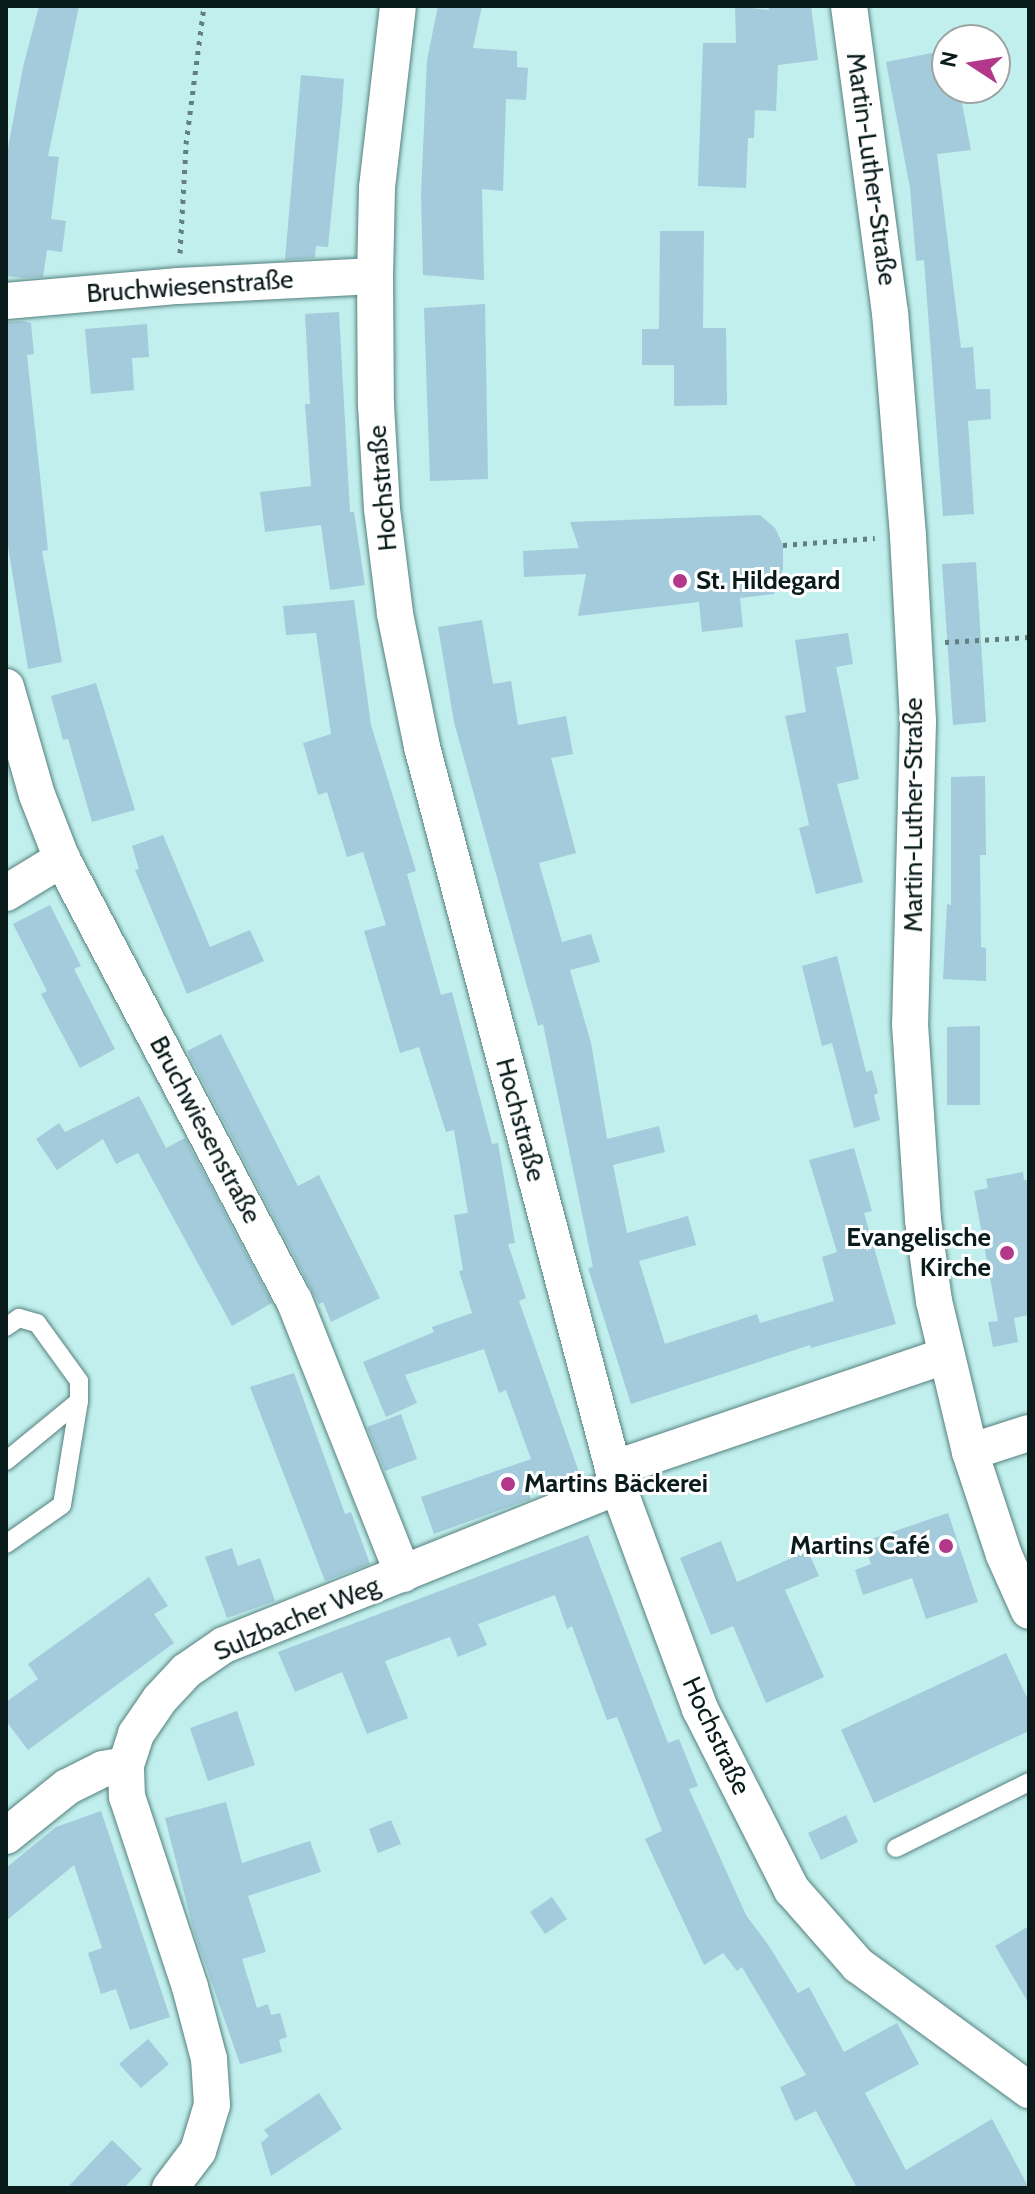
<!DOCTYPE html>
<meta charset="utf-8">
<style>
body{margin:0}
#map{position:relative;width:1035px;height:2194px;overflow:hidden;background:#c1efed;font-family:Cabin,sans-serif}
div>[style]{position:absolute}
[style*='--x']{left:calc(var(--x)*1px);top:calc(var(--y)*1px);width:calc(var(--w)*1px);rotate:calc(var(--a)*1deg)}
.building>*{inset:0;background:#a3cbdb}
.path>*{height:5px;margin-top:-2.5px;transform-origin:0;background:repeating-linear-gradient(90deg,#61807f 0 4px,transparent 0 10px)}
.roads{filter:drop-shadow(0 0 2px #55807e) drop-shadow(0 0 2px #55807e)}
.service>*{height:18px;margin:-9px;padding:0 9px;transform-origin:9px;border-radius:9px;background:#fff}
.minor>*{height:36px;margin:-18px;padding:0 18px;transform-origin:18px;border-radius:18px;background:#fff}
.dots>*{width:22px;height:22px;translate:-50% -50%;box-sizing:border-box;border:4px solid #fff;border-radius:50%}
span{translate:-50% -50%;white-space:nowrap;text-align:center;line-height:1.15;-webkit-text-stroke:6px #fff;paint-order:stroke}
.street-label{font-size:26px;color:#091b1a}
.poi-label{font-size:26px;color:#091b1a;font-weight:700}
.left{translate:0 -50%;text-align:left}
.right{translate:-100% -50%;text-align:right}
.frame{position:absolute;inset:0;border:8px solid #091b1a;pointer-events:none}
.north{position:absolute;left:931px;top:24px;width:80px;height:80px;box-sizing:border-box;background:#fff;border:2px solid #9da4a3;border-radius:50%;rotate:282deg;font-size:22px;font-weight:700;line-height:32px;text-align:center;color:#091b1a}
.north::after{content:'';display:block;margin:auto;width:28px;height:36px;background:#b43889;clip-path:polygon(50% 0,100% 100%,50% 72%,0 100%)}
</style>
<div id="map">
<div class="building">
<i style="clip-path:polygon(39px 6px,79px 6px,48px 156px,59px 157px,51px 219px,66px 221px,62px 252px,47px 250px,43px 277px,23px 278px,6px 276px,6px 159px,23px 67px)"></i>
<i style="clip-path:polygon(438px 6px,482px 6px,473px 48px,517px 51px,517px 67px,528px 68px,526px 100px,506px 99px,503px 191px,482px 189px,484px 280px,423px 275px,421px 193px,427px 60px)"></i>
<i style="clip-path:polygon(735px 6px,769px 10px,768px 6px,811px 6px,818px 60px,778px 65px,776px 111px,755px 110px,754px 138px,748px 138px,746px 188px,698px 186px,703px 43px,736px 43px)"></i>
<i style="clip-path:polygon(947px 50px,947px 88px,959px 88px,971px 150px,937px 154px,961px 348px,973px 347px,976px 389px,990px 389px,991px 419px,968px 421px,974px 514px,943px 516px,924px 260px,916px 261px,910px 188px,886px 62px)"></i>
<i style="clip-path:polygon(301px 75px,344px 79px,342px 107px,328px 247px,316px 246px,315px 258px,285px 260px)"></i>
<i style="clip-path:polygon(660px 231px,704px 231px,703px 328px,726px 328px,727px 405px,674px 406px,674px 365px,642px 365px,642px 329px,659px 329px)"></i>
<i style="clip-path:polygon(485px 304px,488px 479px,430px 481px,424px 308px)"></i>
<i style="clip-path:polygon(339px 312px,350px 512px,354px 512px,365px 585px,330px 590px,321px 525px,265px 532px,260px 492px,311px 486px,305px 404px,310px 404px,305px 314px)"></i>
<i style="clip-path:polygon(24px 321px,31px 323px,34px 354px,27px 355px,48px 550px,42px 551px,62px 662px,28px 669px,6px 534px,6px 322px)"></i>
<i style="clip-path:polygon(147px 324px,149px 357px,132px 358px,134px 390px,91px 394px,85px 329px)"></i>
<i style="clip-path:polygon(760px 515px,775px 528px,783px 545px,783px 569px,774px 594px,740px 598px,743px 627px,702px 632px,699px 602px,578px 616px,586px 574px,524px 577px,523px 551px,579px 548px,570px 522px)"></i>
<i style="clip-path:polygon(976px 562px,986px 722px,953px 725px,942px 564px)"></i>
<i style="clip-path:polygon(354px 600px,371px 725px,416px 871px,407px 874px,441px 995px,452px 992px,492px 1144px,498px 1143px,515px 1243px,508px 1244px,526px 1298px,519px 1301px,580px 1475px,529px 1493px,531px 1499px,434px 1534px,421px 1497px,531px 1459px,506px 1390px,499px 1393px,484px 1349px,405px 1375px,417px 1403px,386px 1417px,363px 1362px,434px 1332px,432px 1327px,472px 1313px,459px 1271px,463px 1270px,454px 1215px,468px 1213px,454px 1130px,446px 1132px,419px 1047px,400px 1053px,364px 931px,386px 925px,363px 852px,347px 857px,327px 792px,318px 795px,303px 743px,331px 734px,316px 633px,286px 635px,283px 606px)"></i>
<i style="clip-path:polygon(482px 620px,493px 684px,511px 681px,518px 725px,566px 716px,573px 754px,551px 758px,576px 853px,539px 863px,562px 942px,591px 934px,600px 962px,570px 970px,591px 1043px,607px 1139px,659px 1126px,665px 1152px,613px 1165px,627px 1233px,688px 1216px,696px 1245px,639px 1261px,665px 1344px,757px 1314px,760px 1323px,834px 1301px,822px 1257px,837px 1252px,809px 1160px,854px 1148px,872px 1211px,864px 1213px,896px 1324px,811px 1348px,810px 1345px,631px 1404px,588px 1268px,593px 1267px,543px 1024px,538px 1026px,454px 722px,438px 627px)"></i>
<i style="clip-path:polygon(848px 633px,853px 664px,836px 667px,859px 779px,837px 784px,863px 882px,816px 894px,799px 828px,809px 825px,785px 716px,806px 712px,795px 640px)"></i>
<i style="clip-path:polygon(96px 683px,135px 810px,92px 822px,68px 739px,63px 740px,51px 696px)"></i>
<i style="clip-path:polygon(985px 776px,986px 855px,980px 855px,981px 947px,986px 948px,986px 981px,943px 979px,947px 904px,951px 905px,951px 777px)"></i>
<i style="clip-path:polygon(163px 835px,210px 947px,250px 930px,264px 961px,187px 994px,135px 870px,139px 869px,132px 846px)"></i>
<i style="clip-path:polygon(50px 905px,81px 966px,74px 969px,115px 1049px,80px 1068px,41px 994px,47px 991px,13px 924px)"></i>
<i style="clip-path:polygon(837px 956px,866px 1072px,872px 1070px,878px 1093px,874px 1095px,880px 1120px,854px 1128px,832px 1043px,822px 1046px,802px 966px)"></i>
<i style="clip-path:polygon(980px 1026px,980px 1105px,947px 1105px,947px 1027px)"></i>
<i style="clip-path:polygon(221px 1034px,298px 1186px,319px 1175px,380px 1298px,331px 1322px,323px 1302px,319px 1304px,187px 1051px)"></i>
<i style="clip-path:polygon(139px 1096px,166px 1148px,185px 1138px,272px 1303px,232px 1326px,138px 1153px,116px 1164px,103px 1139px,57px 1170px,36px 1139px,59px 1123px,65px 1132px)"></i>
<i style="clip-path:polygon(1023px 1172px,1024px 1180px,1029px 1180px,1029px 1315px,1014px 1318px,1018px 1342px,993px 1347px,988px 1322px,998px 1321px,974px 1191px,988px 1188px,986px 1179px)"></i>
<i style="clip-path:polygon(294px 1373px,345px 1514px,351px 1512px,370px 1564px,325px 1581px,250px 1387px)"></i>
<i style="clip-path:polygon(401px 1414px,417px 1459px,385px 1471px,367px 1427px)"></i>
<i style="clip-path:polygon(948px 1513px,978px 1602px,926px 1619px,912px 1578px,863px 1595px,855px 1570px,871px 1564px,863px 1542px)"></i>
<i style="clip-path:polygon(588px 1535px,668px 1743px,679px 1739px,698px 1786px,689px 1789px,746px 1915px,769px 1946px,798px 1993px,809px 1987px,844px 2052px,897px 2023px,919px 2064px,865px 2093px,906px 2170px,992px 2119px,1029px 2188px,857px 2188px,816px 2111px,795px 2121px,780px 2087px,806px 2075px,742px 1967px,737px 1971px,723px 1953px,704px 1965px,645px 1839px,662px 1831px,617px 1717px,607px 1720px,572px 1626px,567px 1629px,555px 1595px,478px 1624px,487px 1645px,458px 1657px,450px 1637px,385px 1661px,408px 1718px,367px 1734px,342px 1672px,295px 1692px,278px 1652px)"></i>
<i style="clip-path:polygon(721px 1541px,737px 1582px,808px 1551px,819px 1576px,785px 1590px,824px 1677px,766px 1703px,733px 1626px,711px 1635px,680px 1558px)"></i>
<i style="clip-path:polygon(232px 1548px,238px 1566px,260px 1558px,275px 1601px,227px 1618px,205px 1557px)"></i>
<i style="clip-path:polygon(149px 1577px,168px 1606px,154px 1614px,174px 1643px,28px 1750px,6px 1721px,6px 1702px,38px 1679px,28px 1664px)"></i>
<i style="clip-path:polygon(1006px 1653px,1029px 1702px,1029px 1731px,874px 1803px,841px 1730px)"></i>
<i style="clip-path:polygon(237px 1711px,255px 1765px,208px 1781px,190px 1728px)"></i>
<i style="clip-path:polygon(226px 1802px,242px 1863px,310px 1841px,321px 1872px,248px 1896px,266px 1952px,242px 1959px,257px 2008px,268px 2004px,271px 2015px,280px 2013px,287px 2037px,279px 2040px,282px 2052px,240px 2064px,194px 1932px,165px 1818px)"></i>
<i style="clip-path:polygon(101px 1811px,170px 2017px,130px 2030px,116px 1989px,101px 1994px,88px 1953px,102px 1948px,74px 1865px,6px 1921px,6px 1868px,56px 1827px)"></i>
<i style="clip-path:polygon(846px 1815px,858px 1842px,821px 1860px,808px 1833px)"></i>
<i style="clip-path:polygon(391px 1820px,401px 1844px,378px 1853px,369px 1829px)"></i>
<i style="clip-path:polygon(552px 1897px,567px 1919px,545px 1934px,530px 1912px)"></i>
<i style="clip-path:polygon(1029px 1926px,1029px 2004px,995px 1946px)"></i>
<i style="clip-path:polygon(148px 2039px,169px 2064px,141px 2088px,119px 2064px)"></i>
<i style="clip-path:polygon(319px 2093px,342px 2129px,271px 2176px,261px 2143px,269px 2136px,264px 2130px)"></i>
<i style="clip-path:polygon(112px 2140px,142px 2169px,124px 2188px,67px 2188px)"></i>
</div>
<div class="path">
<i style="--x:180;--y:253;--w:109;--a:-86.8"></i>
<i style="--x:186;--y:144;--w:139;--a:-82.6"></i>
<i style="--x:783;--y:545;--w:92;--a:-4.4"></i>
<i style="--x:945;--y:642;--w:84;--a:-3.4"></i>
</div>
<div class="roads">
<div class="service">
<i style="--x:6;--y:1327;--w:16;--a:-35"></i>
<i style="--x:19;--y:1318;--w:19;--a:16"></i>
<i style="--x:37;--y:1323;--w:72;--a:54.1"></i>
<i style="--x:79;--y:1381;--w:20;--a:90"></i>
<i style="--x:79;--y:1401;--w:105;--a:99.3"></i>
<i style="--x:62;--y:1505;--w:68;--a:145.1"></i>
<i style="--x:6;--y:1461;--w:94;--a:-39.4"></i>
<i style="--x:896;--y:1848;--w:148;--a:-26.4"></i>
</div>
<div class="minor">
<i style="--x:398;--y:6;--w:183;--a:96.6"></i>
<i style="--x:377;--y:188;--w:88;--a:91.3"></i>
<i style="--x:375;--y:276;--w:129;--a:89.6"></i>
<i style="--x:376;--y:405;--w:104;--a:86.7"></i>
<i style="--x:382;--y:509;--w:106;--a:82.9"></i>
<i style="--x:395;--y:614;--w:136;--a:78.5"></i>
<i style="--x:422;--y:747;--w:766;--a:75.17"></i>
<i style="--x:618;--y:1487;--w:237;--a:69.7"></i>
<i style="--x:700;--y:1709;--w:203;--a:63.1"></i>
<i style="--x:792;--y:1890;--w:100;--a:48.7"></i>
<i style="--x:858;--y:1965;--w:212;--a:36.2"></i>
<i style="--x:849;--y:6;--w:309;--a:82.4"></i>
<i style="--x:890;--y:312;--w:225;--a:85.4"></i>
<i style="--x:908;--y:536;--w:186;--a:86.9"></i>
<i style="--x:918;--y:722;--w:302;--a:91.5"></i>
<i style="--x:910;--y:1024;--w:196;--a:86.2"></i>
<i style="--x:923;--y:1220;--w:82;--a:82.3"></i>
<i style="--x:934;--y:1301;--w:155;--a:76.6"></i>
<i style="--x:970;--y:1452;--w:108;--a:71.7"></i>
<i style="--x:1004;--y:1555;--w:61;--a:65.9"></i>
<i style="--x:6;--y:301;--w:173;--a:-5"></i>
<i style="--x:178;--y:286;--w:197;--a:-2.9"></i>
<i style="--x:6;--y:687;--w:112;--a:74"></i>
<i style="--x:37;--y:795;--w:69;--a:68.7"></i>
<i style="--x:62;--y:859;--w:498;--a:62.3"></i>
<i style="--x:294;--y:1300;--w:295;--a:68.3"></i>
<i style="--x:6;--y:893;--w:66;--a:-31.3"></i>
<i style="--x:970;--y:1452;--w:62;--a:-17.9"></i>
<i style="--x:613;--y:1469;--w:351;--a:-18.8"></i>
<i style="--x:6;--y:1836;--w:78;--a:-38.8"></i>
<i style="--x:67;--y:1787;--w:40;--a:-26.6"></i>
<i style="--x:103;--y:1769;--w:23;--a:-10"></i>
<i style="--x:170;--y:2188;--w:46;--a:-52.9"></i>
<i style="--x:198;--y:2151;--w:48;--a:-73.1"></i>
<i style="--x:212;--y:2105;--w:46;--a:-93.7"></i>
<i style="--x:209;--y:2059;--w:74;--a:-104.8"></i>
<i style="--x:190;--y:1987;--w:200;--a:-108.3"></i>
<i style="--x:127;--y:1797;--w:32;--a:-92"></i>
<i style="--x:126;--y:1765;--w:33;--a:-72"></i>
<i style="--x:136;--y:1734;--w:42;--a:-55.6"></i>
<i style="--x:160;--y:1699;--w:38;--a:-47"></i>
<i style="--x:186;--y:1671;--w:46;--a:-34.4"></i>
<i style="--x:224;--y:1645;--w:424;--a:-21.9"></i>
</div>
</div>
<div class="dots">
<i style="left:680px;top:581px;background:#b43889"></i>
<i style="left:1007px;top:1253px;background:#b43889"></i>
<i style="left:508px;top:1484px;background:#b43889"></i>
<i style="left:946px;top:1546px;background:#b43889"></i>
</div>
<div class="street-label">
<span style="left:871px;top:169px;rotate:82deg">Martin-Luther-Straße</span>
<span style="left:190px;top:287px;rotate:-4deg">Bruchwiesenstraße</span>
<span style="left:383px;top:488px;rotate:-95deg">Hochstraße</span>
<span style="left:914px;top:815px;rotate:-90deg">Martin-Luther-Straße</span>
<span style="left:520px;top:1120px;rotate:75deg">Hochstraße</span>
<span style="left:205px;top:1130px;rotate:62deg">Bruchwiesenstraße</span>
<span style="left:297px;top:1619px;rotate:-23deg">Sulzbacher Weg</span>
<span style="left:716px;top:1736px;rotate:65deg">Hochstraße</span>
</div>
<div class="poi-label">
<span class="left" style="left:696px;top:581px">St. Hildegard</span>
<span class="right" style="left:991px;top:1253px">Evangelische<br>Kirche</span>
<span class="left" style="left:524px;top:1484px">Martins Bäckerei</span>
<span class="right" style="left:930px;top:1546px">Martins Café</span>
</div>
<div class="frame"></div>
<div class="north">N</div>
</div>
